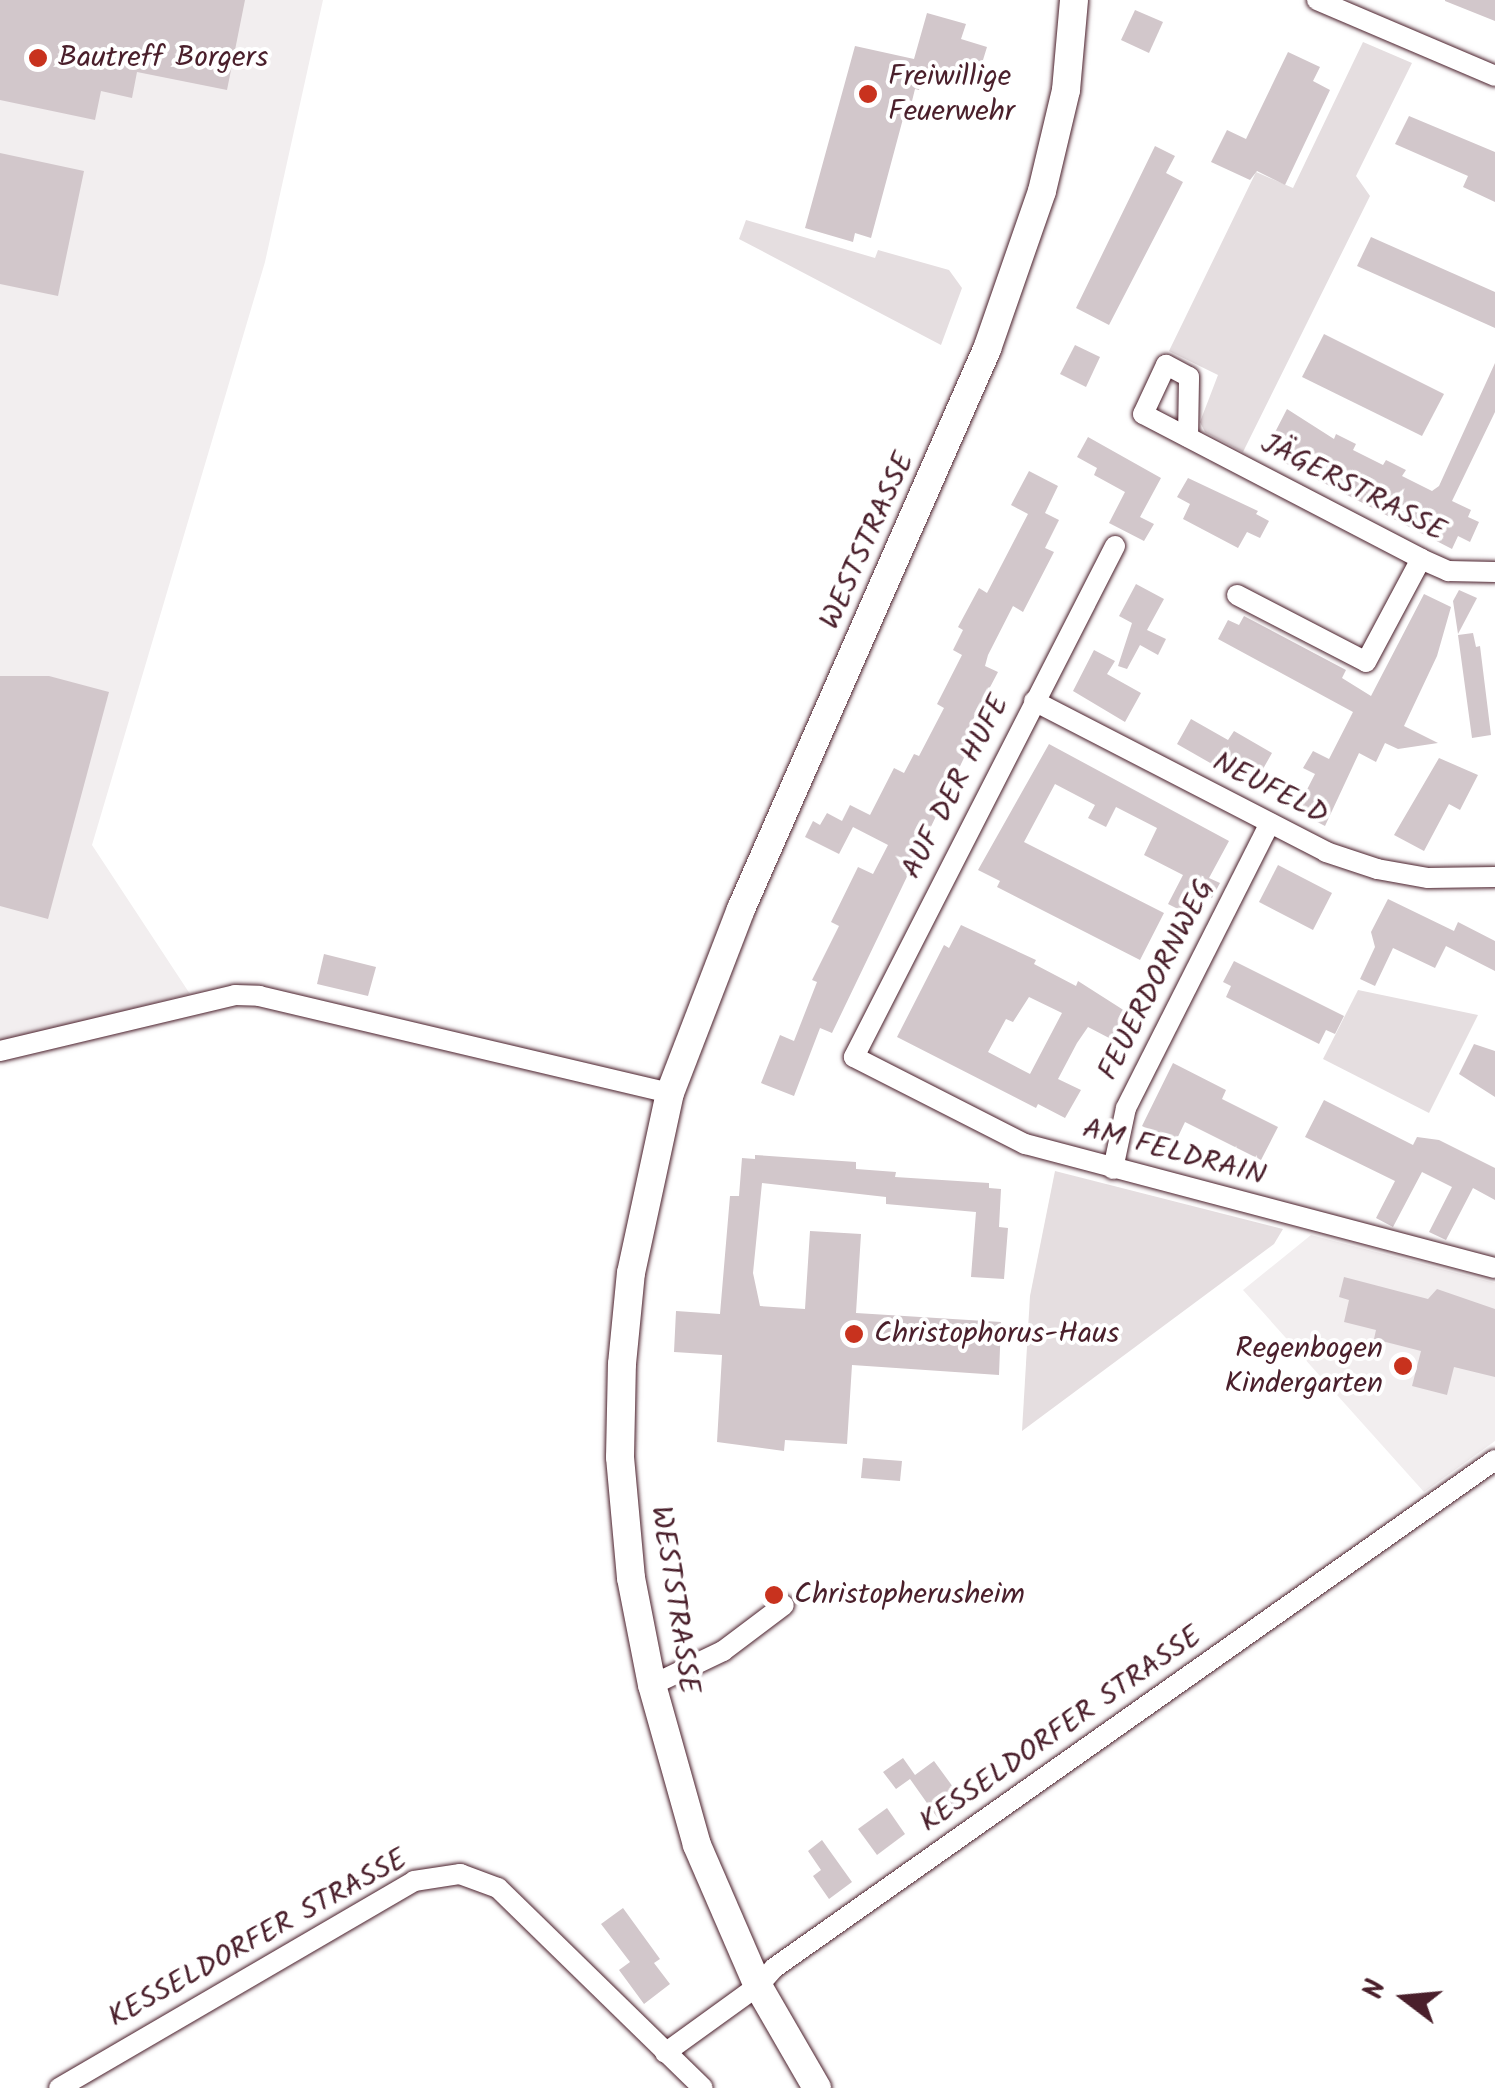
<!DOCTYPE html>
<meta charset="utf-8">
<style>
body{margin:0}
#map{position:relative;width:1495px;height:2088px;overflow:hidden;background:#fff;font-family:Kalam,sans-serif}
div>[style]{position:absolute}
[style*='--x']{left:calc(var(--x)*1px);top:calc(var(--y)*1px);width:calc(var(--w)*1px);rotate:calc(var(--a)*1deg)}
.built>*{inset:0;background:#f2eeef}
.green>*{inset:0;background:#e5dee0}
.building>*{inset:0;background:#d2c7cb}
.roads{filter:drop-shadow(0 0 2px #4a1f2b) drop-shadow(0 0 2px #4a1f2b)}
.street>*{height:20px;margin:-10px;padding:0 10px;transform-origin:10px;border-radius:10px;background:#fff}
.secondary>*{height:28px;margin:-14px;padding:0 14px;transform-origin:14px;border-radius:14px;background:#fff}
.dots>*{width:28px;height:28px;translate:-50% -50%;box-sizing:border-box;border:5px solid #fff;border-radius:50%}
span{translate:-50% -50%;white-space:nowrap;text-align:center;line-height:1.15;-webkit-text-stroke:8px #fff;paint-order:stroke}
.poi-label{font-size:30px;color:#4a1f2b}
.left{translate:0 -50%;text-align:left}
.right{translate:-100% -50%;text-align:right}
.street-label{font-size:30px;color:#4a1f2b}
.north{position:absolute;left:1355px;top:1948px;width:100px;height:100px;-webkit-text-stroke:8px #fff;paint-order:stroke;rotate:286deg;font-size:28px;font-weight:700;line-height:40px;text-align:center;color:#4a1f2b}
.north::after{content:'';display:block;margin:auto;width:35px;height:45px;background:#4a1f2b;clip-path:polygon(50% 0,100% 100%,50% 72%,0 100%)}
</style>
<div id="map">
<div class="built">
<i style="clip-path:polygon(0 0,323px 0,265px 262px,92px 845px,190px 994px,0 1042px)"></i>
<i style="clip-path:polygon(1311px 1235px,1495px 1283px,1495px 1441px,1424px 1492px,1243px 1290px)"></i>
</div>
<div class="green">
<i style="clip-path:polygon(1363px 42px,1412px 63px,1356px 176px,1370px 196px,1243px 452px,1205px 432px,1200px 422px,1218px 375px,1169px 351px,1256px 172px,1293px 188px)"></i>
<i style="clip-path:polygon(746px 220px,875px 258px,878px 250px,949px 270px,962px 288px,941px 345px,739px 239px)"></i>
<i style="clip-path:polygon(1358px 990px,1478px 1015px,1429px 1113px,1323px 1059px)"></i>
<i style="clip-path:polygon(1055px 1171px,1283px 1229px,1274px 1244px,1022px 1431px,1030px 1296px)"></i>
</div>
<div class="building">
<i style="clip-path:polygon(0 0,245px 0,227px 90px,137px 72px,132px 98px,101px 91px,95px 120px,0 100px)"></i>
<i style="clip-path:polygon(1445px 0,1495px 0,1495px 21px,1445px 1px)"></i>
<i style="clip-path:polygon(1135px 10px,1163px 22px,1149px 53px,1121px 40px)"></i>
<i style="clip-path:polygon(927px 13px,966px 24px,961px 39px,987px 47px,975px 86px,925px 71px,919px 90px,915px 89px,912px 101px,908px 100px,871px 238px,855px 233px,853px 242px,805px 228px,855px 46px,914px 59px)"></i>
<i style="clip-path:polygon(1288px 52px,1320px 67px,1313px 81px,1330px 90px,1285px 185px,1257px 171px,1250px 180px,1211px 162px,1227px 130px,1246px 139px)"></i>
<i style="clip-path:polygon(1409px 116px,1495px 152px,1495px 202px,1463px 187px,1468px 176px,1395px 144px)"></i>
<i style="clip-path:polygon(1155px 146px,1175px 156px,1166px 173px,1183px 182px,1109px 325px,1076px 308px)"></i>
<i style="clip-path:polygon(0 153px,84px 171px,58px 296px,0 284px)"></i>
<i style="clip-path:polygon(1371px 237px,1495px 292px,1495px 328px,1357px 266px)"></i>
<i style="clip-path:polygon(1324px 334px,1444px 394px,1422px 436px,1302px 377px)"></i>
<i style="clip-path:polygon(1075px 345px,1100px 357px,1086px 387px,1060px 374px)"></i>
<i style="clip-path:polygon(1495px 363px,1495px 412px,1452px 501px,1471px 510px,1468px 517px,1479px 522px,1470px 542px,1458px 536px,1452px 549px,1283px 462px,1287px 454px,1269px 444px,1287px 409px,1334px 439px,1336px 434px,1356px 444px,1353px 450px,1383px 465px,1386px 460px,1406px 470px,1402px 476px,1432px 491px,1439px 486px)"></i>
<i style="clip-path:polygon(1088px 437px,1161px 478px,1140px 517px,1154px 524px,1144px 541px,1109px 523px,1125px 492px,1094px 475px,1097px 468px,1077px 457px)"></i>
<i style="clip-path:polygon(1029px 471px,1058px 486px,1045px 513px,1059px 520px,1045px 548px,1054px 552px,1023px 612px,1013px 606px,988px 655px,985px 666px,998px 672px,966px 733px,974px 737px,832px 1033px,820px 1028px,794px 1096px,761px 1083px,780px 1035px,794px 1041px,817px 982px,812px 980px,839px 926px,831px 922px,858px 867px,873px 874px,888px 845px,853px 827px,839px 854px,805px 837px,813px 821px,820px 825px,827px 813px,842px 821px,850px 805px,870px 815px,894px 768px,904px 773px,914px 754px,919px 756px,944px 708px,937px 704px,962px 655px,953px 650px,963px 630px,958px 627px,979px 588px,987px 593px,1028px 514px,1011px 505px)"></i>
<i style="clip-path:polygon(1188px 478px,1258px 511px,1256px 514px,1269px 521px,1260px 538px,1247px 532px,1238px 548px,1183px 519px,1190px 504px,1177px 497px)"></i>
<i style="clip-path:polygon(1136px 584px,1164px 599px,1147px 630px,1166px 639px,1158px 655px,1140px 645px,1127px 669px,1118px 666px,1132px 623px,1119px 616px)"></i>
<i style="clip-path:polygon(1459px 590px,1477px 598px,1458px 634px,1453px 601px)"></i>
<i style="clip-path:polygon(1424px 594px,1451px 607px,1437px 656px,1404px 726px,1438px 743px,1398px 749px,1385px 743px,1376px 762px,1359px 753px,1325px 826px,1296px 811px,1315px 774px,1303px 768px,1313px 751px,1329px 759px,1353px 712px,1218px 639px,1228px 620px,1239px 625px,1244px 616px,1346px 670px,1342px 678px,1371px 696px)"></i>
<i style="clip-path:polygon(1473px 633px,1476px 647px,1480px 646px,1491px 735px,1472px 738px,1458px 635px)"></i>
<i style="clip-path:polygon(1094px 650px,1115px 661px,1107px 674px,1141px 693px,1125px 722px,1073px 691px)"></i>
<i style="clip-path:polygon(0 676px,49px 676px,109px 692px,48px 919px,0 906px)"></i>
<i style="clip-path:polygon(1191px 719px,1228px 740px,1234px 731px,1272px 753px,1259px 776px,1254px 773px,1247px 784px,1177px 744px)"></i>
<i style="clip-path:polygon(1049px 744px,1229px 841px,1209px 878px,1220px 883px,1212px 898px,1201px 893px,1190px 915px,1168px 904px,1183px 875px,1144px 855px,1157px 828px,1116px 807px,1106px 827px,1088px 818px,1095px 805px,1055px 784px,1024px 842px,1164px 913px,1140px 960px,997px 887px,1000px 881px,978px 870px)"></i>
<i style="clip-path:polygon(1439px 758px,1478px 775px,1460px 810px,1449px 804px,1424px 851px,1394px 835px)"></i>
<i style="clip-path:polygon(1278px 865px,1332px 893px,1313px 930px,1259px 902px)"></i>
<i style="clip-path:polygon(1388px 899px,1454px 931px,1458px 922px,1495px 941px,1495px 971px,1446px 946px,1435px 968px,1393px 948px,1375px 986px,1360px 979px,1375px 947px,1371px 932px)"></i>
<i style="clip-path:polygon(evenodd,961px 925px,1036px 960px,1034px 964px,1076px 986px,1078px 981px,1125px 1011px,1111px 1039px,1088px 1027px,1077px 1043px,1058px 1079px,1081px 1090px,1065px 1118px,1038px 1104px,1036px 1108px,897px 1037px,944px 945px,949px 948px,961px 925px,1029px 997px,1062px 1013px,1030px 1074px,988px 1052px,1006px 1019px,1013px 1022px,1029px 997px)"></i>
<i style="clip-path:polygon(324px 954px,376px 967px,368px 996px,317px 984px)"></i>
<i style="clip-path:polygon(1234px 961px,1344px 1016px,1335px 1034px,1326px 1030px,1319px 1044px,1226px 997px,1231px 986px,1223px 982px)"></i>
<i style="clip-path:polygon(1474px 1044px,1495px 1051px,1495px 1097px,1459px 1074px)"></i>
<i style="clip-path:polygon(1173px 1063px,1226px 1090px,1222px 1099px,1278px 1127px,1261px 1160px,1185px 1122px,1175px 1143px,1142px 1126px)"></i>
<i style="clip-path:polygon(1324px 1100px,1413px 1145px,1417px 1137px,1439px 1140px,1495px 1168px,1495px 1200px,1473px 1188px,1446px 1240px,1429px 1232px,1452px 1187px,1422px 1172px,1393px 1227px,1376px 1218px,1395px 1181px,1305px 1137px)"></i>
<i style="clip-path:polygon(755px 1155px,856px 1162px,856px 1169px,896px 1172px,895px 1177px,989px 1183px,989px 1188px,1001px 1189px,999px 1227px,1008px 1228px,1004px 1279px,971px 1277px,976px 1212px,886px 1204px,886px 1197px,762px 1183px,753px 1273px,760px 1306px,805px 1309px,810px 1231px,861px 1234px,856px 1313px,1001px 1322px,999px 1375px,852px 1365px,847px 1444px,785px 1440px,784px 1451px,717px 1442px,722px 1355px,674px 1352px,676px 1311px,720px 1314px,730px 1196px,739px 1196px,742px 1158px,755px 1159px)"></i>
<i style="clip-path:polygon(1344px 1277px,1428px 1299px,1437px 1289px,1495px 1309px,1495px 1377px,1454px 1367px,1447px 1395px,1412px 1386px,1421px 1351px,1374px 1339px,1376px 1330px,1344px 1322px,1349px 1300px,1339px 1297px)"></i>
<i style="clip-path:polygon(863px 1458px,902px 1461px,900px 1481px,861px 1478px)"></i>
<i style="clip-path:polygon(903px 1758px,915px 1775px,934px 1761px,964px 1802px,939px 1820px,910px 1779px,896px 1789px,883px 1772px)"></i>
<i style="clip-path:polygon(887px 1808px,905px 1834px,877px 1855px,858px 1829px)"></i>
<i style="clip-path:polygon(822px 1840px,852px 1882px,829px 1899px,813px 1876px,821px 1870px,808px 1851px)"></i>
<i style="clip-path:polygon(623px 1908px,660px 1959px,654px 1963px,670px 1984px,644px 2004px,619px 1970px,630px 1962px,601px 1924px)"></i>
</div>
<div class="roads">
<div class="street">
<i style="--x:1317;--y:0;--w:194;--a:23.1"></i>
<i style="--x:1188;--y:437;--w:60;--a:-89"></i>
<i style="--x:1189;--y:377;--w:26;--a:-152"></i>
<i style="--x:1166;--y:365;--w:54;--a:115.1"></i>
<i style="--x:1143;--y:414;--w:314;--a:27.5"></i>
<i style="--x:1421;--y:559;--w:30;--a:24"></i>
<i style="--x:1448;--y:571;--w:47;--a:1.2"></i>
<i style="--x:1115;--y:546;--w:574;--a:117.06"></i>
<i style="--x:854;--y:1057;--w:192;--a:27"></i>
<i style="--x:1025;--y:1144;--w:486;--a:14.8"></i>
<i style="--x:1237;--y:595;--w:145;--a:27.4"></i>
<i style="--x:1366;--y:662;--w:117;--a:-61.9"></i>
<i style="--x:1034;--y:701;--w:329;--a:27.3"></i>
<i style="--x:1326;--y:852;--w:54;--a:18.4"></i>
<i style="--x:1377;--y:869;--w:52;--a:10"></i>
<i style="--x:1428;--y:878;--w:67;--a:-0.9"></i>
<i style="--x:0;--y:1051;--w:242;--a:-13.4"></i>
<i style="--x:235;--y:995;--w:24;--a:2"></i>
<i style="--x:259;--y:996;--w:422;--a:13.3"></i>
<i style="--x:1113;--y:1169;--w:62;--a:-78"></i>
<i style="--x:1126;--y:1108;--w:319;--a:-63.2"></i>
<i style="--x:652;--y:1685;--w:79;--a:-25.6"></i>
<i style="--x:723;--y:1651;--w:76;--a:-37"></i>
<i style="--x:665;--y:2053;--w:115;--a:-35.8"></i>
<i style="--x:758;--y:1986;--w:24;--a:-48"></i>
<i style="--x:774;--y:1968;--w:882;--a:-35.17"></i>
<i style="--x:59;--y:2088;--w:411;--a:-30.2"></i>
<i style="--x:414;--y:1881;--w:47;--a:-8.7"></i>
<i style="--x:460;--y:1874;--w:40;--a:20.2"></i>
<i style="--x:498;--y:1888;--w:286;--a:44.3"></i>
</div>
<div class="secondary">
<i style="--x:817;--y:2088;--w:118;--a:-120"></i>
<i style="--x:758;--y:1986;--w:154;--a:-113.4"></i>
<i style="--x:697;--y:1845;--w:166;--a:-105.7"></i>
<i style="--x:652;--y:1685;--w:109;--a:-101.1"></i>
<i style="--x:631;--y:1578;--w:121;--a:-95.2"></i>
<i style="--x:620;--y:1457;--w:93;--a:-88.8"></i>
<i style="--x:622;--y:1364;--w:91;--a:-84.4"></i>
<i style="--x:631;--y:1273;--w:184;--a:-77.8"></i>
<i style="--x:670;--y:1093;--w:197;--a:-68.9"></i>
<i style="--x:741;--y:909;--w:612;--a:-66.28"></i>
<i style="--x:987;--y:349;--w:167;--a:-70.8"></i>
<i style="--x:1042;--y:191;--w:104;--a:-76.6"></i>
<i style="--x:1066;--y:90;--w:90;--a:-84.9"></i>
</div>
</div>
<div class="dots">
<i style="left:38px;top:58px;background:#c8321e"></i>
<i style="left:868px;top:94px;background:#c8321e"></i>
<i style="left:854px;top:1334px;background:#c8321e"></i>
<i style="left:1403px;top:1366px;background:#c8321e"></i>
<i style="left:774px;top:1595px;background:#c8321e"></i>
</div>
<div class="poi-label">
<span class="left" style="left:58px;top:58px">Bautreff Borgers</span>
<span class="left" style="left:888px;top:94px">Freiwillige<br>Feuerwehr</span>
<span class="left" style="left:874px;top:1334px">Christophorus-Haus</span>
<span class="right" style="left:1383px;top:1366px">Regenbogen<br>Kindergarten</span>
<span class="left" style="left:794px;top:1595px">Christopherusheim</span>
</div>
<div class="street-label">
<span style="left:1353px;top:488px;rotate:27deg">JÄGERSTRASSE</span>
<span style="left:868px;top:541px;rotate:-66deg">WESTSTRASSE</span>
<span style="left:956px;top:787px;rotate:-63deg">AUF DER HUFE</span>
<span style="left:1270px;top:789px;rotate:27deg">NEUFELD</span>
<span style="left:1157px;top:980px;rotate:-63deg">FEUERDORNWEG</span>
<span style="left:1174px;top:1153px;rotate:15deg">AM FELDRAIN</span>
<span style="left:674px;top:1600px;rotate:81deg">WESTSTRASSE</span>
<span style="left:1061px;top:1730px;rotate:-35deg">KESSELDORFER STRASSE</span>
<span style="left:258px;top:1939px;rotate:-29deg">KESSELDORFER STRASSE</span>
</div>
<div class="north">N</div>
</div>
